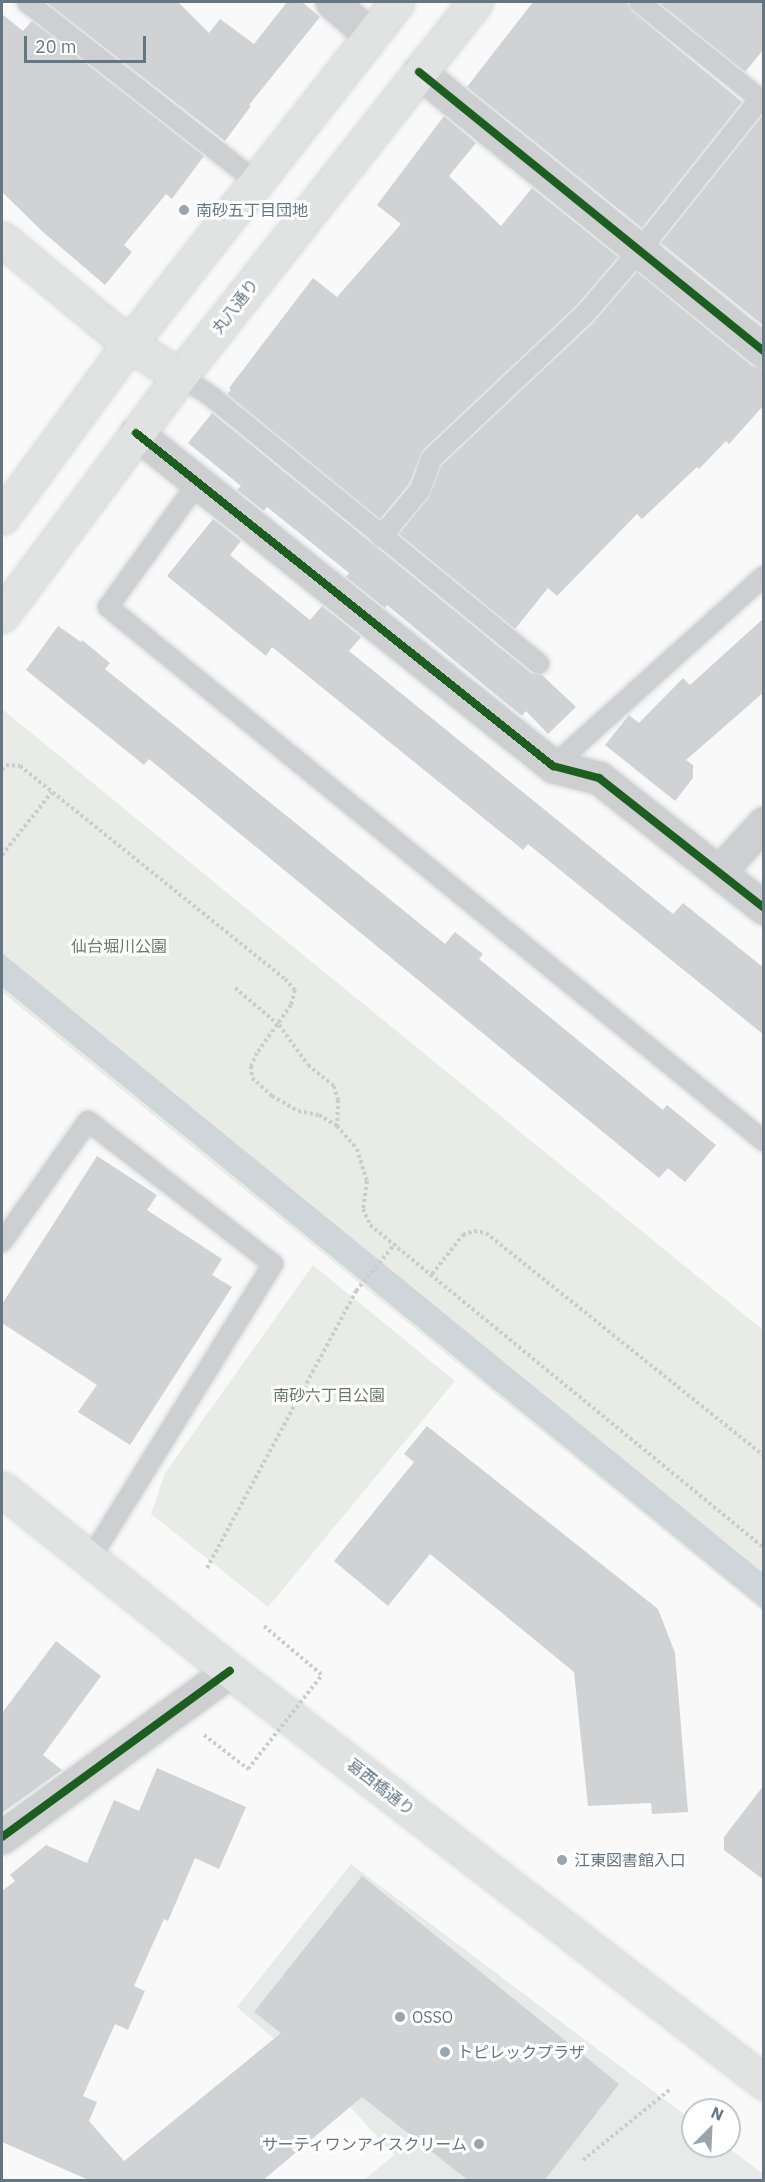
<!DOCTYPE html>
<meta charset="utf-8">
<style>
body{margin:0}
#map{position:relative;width:765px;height:2182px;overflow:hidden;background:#f9f9f9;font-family:"IBM Plex Sans","Noto Sans JP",sans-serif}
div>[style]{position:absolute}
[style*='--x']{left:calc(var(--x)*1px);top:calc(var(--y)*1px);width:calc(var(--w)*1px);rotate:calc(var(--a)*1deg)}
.built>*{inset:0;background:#e8e9e9}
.green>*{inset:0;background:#e8ebe6}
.water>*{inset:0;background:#ced6d9}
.building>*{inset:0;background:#d0d2d3}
.path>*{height:4px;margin-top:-2px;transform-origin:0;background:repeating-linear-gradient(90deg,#cbcccd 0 3px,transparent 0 6px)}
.roads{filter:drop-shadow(0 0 2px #d5d6d7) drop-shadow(0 0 2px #d5d6d7)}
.lane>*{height:20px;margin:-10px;padding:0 10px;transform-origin:10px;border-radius:10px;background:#cecfd0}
.street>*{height:33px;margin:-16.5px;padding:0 16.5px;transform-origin:16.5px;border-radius:16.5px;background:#cecfd0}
.secondary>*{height:33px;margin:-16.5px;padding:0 16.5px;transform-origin:16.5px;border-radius:16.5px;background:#e1e2e2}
.primary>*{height:33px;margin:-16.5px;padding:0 16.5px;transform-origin:16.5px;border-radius:16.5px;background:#e1e2e2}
.path-bridge>*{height:4px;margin-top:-2px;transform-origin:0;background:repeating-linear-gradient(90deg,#cbcccd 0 3px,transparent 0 6px)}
.cycleway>*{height:8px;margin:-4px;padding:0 4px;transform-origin:4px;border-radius:4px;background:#1b5e20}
.dots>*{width:16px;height:16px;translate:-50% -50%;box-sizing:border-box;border:3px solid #fff;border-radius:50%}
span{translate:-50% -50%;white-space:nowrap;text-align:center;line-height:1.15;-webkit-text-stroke:6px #fff;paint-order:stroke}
.poi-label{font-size:16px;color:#657683}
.left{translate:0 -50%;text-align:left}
.right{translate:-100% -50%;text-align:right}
.street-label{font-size:16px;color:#657683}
.park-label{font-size:16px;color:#687a64}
.frame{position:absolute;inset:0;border:3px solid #657683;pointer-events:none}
.north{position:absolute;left:681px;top:2098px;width:60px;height:60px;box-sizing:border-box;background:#fff;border:2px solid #c1c8cd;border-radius:50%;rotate:24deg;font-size:16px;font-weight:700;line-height:24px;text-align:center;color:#657683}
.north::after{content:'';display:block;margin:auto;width:21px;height:27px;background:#99a4ac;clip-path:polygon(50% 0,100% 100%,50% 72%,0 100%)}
.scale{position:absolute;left:24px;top:36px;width:122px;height:27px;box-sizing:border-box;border:3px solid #657683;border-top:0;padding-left:8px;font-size:18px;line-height:21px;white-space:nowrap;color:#657683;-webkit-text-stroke:4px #fff;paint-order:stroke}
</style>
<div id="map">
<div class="built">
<i style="clip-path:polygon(351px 1864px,693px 2121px,693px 2146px,726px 2146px,763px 2174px,763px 2180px,364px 2180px,394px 2155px,341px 2097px,237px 2007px)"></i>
</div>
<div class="green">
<i style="clip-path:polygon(2px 709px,763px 1330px,763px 1612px,2px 992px)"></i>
<i style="clip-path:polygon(313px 1265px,455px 1381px,268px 1607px,151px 1514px,165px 1473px)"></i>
</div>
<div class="water">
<i style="clip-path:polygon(2px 953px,763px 1573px,763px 1609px,2px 987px)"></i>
</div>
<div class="building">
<i style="clip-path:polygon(46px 2px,178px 2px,209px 33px,220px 19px,254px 44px,287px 2px,302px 2px,320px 17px,249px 105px,251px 106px,225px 141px)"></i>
<i style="clip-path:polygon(533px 2px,627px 2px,632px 11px,742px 102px,642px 228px,467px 87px)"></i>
<i style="clip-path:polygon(658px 2px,764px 2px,764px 49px,745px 72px)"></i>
<i style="clip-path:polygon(2px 14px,23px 31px,32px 21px,204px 156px,172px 199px,166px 194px,124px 245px,132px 252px,105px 285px,43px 232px,2px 192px)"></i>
<i style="clip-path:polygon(444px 116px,476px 143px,449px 176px,501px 226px,532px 188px,618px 257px,576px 306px,423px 450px,409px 484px,380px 519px,227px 394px,231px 390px,229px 388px,313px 278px,337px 297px,401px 224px,377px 205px)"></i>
<i style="clip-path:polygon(762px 116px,764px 117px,764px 326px,661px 243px)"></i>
<i style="clip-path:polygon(637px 272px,752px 366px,764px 369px,764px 405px,729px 444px,726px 441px,699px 469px,697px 467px,642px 519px,637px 514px,557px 596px,548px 588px,515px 629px,399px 534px,429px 497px,441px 466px,593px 323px)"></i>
<i style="clip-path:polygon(212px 413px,531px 673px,542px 675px,576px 707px,548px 734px,526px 711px,522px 716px,387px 605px,385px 608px,346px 577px,349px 573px,267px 507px,264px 511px,237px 490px,241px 486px,188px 443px)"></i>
<i style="clip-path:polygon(213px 519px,241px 541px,230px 555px,310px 620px,322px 606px,361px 637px,349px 651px,673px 914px,683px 903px,764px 968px,764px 1035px,528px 844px,523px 850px,272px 647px,266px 656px,167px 576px)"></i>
<i style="clip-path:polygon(764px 618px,764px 692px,686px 760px,693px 765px,693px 778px,675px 801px,605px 745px,629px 715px,639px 723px,683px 678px,690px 685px)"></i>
<i style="clip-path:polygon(58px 626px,81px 642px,82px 640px,110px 663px,105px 669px,445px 944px,455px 932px,483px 954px,479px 959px,663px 1110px,667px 1105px,716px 1145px,685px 1182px,668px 1168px,659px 1178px,149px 759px,144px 765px,26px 670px)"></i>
<i style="clip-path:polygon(97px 1156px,157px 1195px,147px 1210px,222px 1259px,212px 1275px,232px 1287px,130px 1445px,78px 1412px,97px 1385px,2px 1323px,2px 1304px)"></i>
<i style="clip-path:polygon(427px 1426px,658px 1609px,675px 1653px,688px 1812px,652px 1814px,651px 1803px,588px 1806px,574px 1672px,430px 1554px,388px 1606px,334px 1561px,414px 1462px,404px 1454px)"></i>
<i style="clip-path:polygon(56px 1641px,101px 1676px,43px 1755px,62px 1770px,2px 1813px,2px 1713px)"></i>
<i style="clip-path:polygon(157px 1768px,246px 1807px,219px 1869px,195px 1858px,168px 1921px,164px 1919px,134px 1986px,145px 1991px,128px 2030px,115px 2024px,83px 2096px,97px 2102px,89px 2121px,124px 2161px,281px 2033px,254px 2012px,362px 1876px,619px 2084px,544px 2181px,469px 2181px,362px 2097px,262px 2181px,91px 2181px,2px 2142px,2px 1891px,15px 1881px,10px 1875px,46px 1845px,87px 1863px,114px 1800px,139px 1811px)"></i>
<i style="clip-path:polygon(764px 1785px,764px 1880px,724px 1850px,724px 1837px)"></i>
</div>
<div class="path">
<i style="--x:2;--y:770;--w:6;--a:-51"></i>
<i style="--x:6;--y:765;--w:14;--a:4"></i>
<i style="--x:20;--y:766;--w:340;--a:38.8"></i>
<i style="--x:285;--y:979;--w:15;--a:48"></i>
<i style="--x:295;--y:990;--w:16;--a:105"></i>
<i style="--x:291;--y:1005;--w:59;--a:125.3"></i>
<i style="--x:257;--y:1053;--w:14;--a:115"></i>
<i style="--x:251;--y:1066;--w:12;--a:85"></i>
<i style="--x:252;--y:1078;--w:27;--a:42"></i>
<i style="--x:272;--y:1096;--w:30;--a:30"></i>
<i style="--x:298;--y:1111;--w:21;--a:11"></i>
<i style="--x:319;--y:1115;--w:21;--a:31"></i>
<i style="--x:337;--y:1126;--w:30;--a:49"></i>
<i style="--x:357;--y:1149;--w:34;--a:73"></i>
<i style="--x:367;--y:1181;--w:28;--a:98"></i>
<i style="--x:363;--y:1209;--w:17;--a:66"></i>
<i style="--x:370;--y:1225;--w:509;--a:39.34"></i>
<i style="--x:2;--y:855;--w:80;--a:-51.6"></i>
<i style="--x:235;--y:988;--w:57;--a:40.1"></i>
<i style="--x:279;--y:1025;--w:49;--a:54.1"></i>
<i style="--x:308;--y:1065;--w:33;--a:39"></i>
<i style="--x:334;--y:1086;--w:15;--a:74"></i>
<i style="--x:338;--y:1100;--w:26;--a:92"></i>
<i style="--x:432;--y:1274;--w:50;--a:-51.5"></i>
<i style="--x:463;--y:1235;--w:12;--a:-20"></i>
<i style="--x:474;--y:1231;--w:12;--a:9"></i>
<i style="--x:486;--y:1233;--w:356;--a:38.7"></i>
<i style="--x:207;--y:1568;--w:315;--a:-61.7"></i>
<i style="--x:356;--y:1291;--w:61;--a:-50.3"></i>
<i style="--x:264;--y:1626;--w:76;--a:40.2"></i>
<i style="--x:204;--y:1735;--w:56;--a:37.7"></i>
<i style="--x:583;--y:2160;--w:114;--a:-39"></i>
</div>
<div class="roads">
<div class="lane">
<i style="--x:27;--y:2;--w:290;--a:38.1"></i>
<i style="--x:639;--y:2;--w:160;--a:38.7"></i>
<i style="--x:180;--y:376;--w:38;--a:33"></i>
<i style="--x:212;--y:397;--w:422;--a:39.2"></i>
<i style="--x:199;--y:481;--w:155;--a:125.8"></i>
<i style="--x:108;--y:607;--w:846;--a:39.15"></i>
<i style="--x:381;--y:537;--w:61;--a:-50.3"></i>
<i style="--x:420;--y:490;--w:33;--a:-70"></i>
<i style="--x:431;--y:459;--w:212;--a:-43.3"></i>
<i style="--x:585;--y:314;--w:84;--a:-49.3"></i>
<i style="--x:640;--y:250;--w:193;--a:-51.5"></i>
<i style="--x:553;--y:766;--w:284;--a:-42"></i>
<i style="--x:2;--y:1242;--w:148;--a:-54.6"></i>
<i style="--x:88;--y:1121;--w:234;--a:37.7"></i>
<i style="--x:273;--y:1264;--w:347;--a:121.8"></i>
</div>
<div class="street">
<i style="--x:332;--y:2;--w:50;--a:41"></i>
<i style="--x:419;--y:72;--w:444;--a:39"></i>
<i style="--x:136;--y:433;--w:534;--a:38.61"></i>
<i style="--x:553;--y:766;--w:48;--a:14.6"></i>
<i style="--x:599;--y:778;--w:210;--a:38.2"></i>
<i style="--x:719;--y:872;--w:67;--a:-47.4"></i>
<i style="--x:2;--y:1837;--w:282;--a:-36.1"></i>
</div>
<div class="secondary">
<i style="--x:2;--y:239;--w:165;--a:39.6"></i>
<i style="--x:129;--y:344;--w:60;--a:32.1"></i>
<i style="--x:2;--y:517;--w:215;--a:-53.7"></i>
<i style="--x:129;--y:344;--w:434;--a:-51.9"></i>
<i style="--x:2;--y:615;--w:298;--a:-53.3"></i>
<i style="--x:180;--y:376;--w:476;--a:-51.7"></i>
</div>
<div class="primary">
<i style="--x:2;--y:1489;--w:292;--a:38.6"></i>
<i style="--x:230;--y:1671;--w:674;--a:37.58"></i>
</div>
</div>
<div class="path-bridge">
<i style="--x:248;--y:1769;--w:120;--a:-51.8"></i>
</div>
<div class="cycleway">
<i style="--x:419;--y:72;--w:444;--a:39"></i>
<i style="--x:136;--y:433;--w:534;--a:38.61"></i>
<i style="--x:553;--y:766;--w:48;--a:14.6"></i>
<i style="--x:599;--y:778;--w:210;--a:38.2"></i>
<i style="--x:2;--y:1837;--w:282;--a:-36.1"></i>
</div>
<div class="dots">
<i style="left:184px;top:210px;background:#99a4ac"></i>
<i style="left:562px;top:1860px;background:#99a4ac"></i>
<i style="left:400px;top:2017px;background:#99a4ac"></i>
<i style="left:445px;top:2052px;background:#99a4ac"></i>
<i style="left:479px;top:2144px;background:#99a4ac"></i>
</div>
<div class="poi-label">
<span class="left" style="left:196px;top:210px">南砂五丁目団地</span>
<span class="left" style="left:574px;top:1860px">江東図書館入口</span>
<span class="left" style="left:412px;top:2017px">OSSO</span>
<span class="left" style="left:457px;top:2052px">トピレックプラザ</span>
<span class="right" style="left:467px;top:2144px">サーティワンアイスクリーム</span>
</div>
<div class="street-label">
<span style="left:235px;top:306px;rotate:-52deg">丸八通り</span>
<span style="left:381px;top:1787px;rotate:38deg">葛西橋通り</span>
</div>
<div class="park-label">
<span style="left:119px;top:946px">仙台堀川公園</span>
<span style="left:329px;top:1395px">南砂六丁目公園</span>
</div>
<div class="frame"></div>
<div class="north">N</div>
<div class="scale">20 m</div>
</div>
